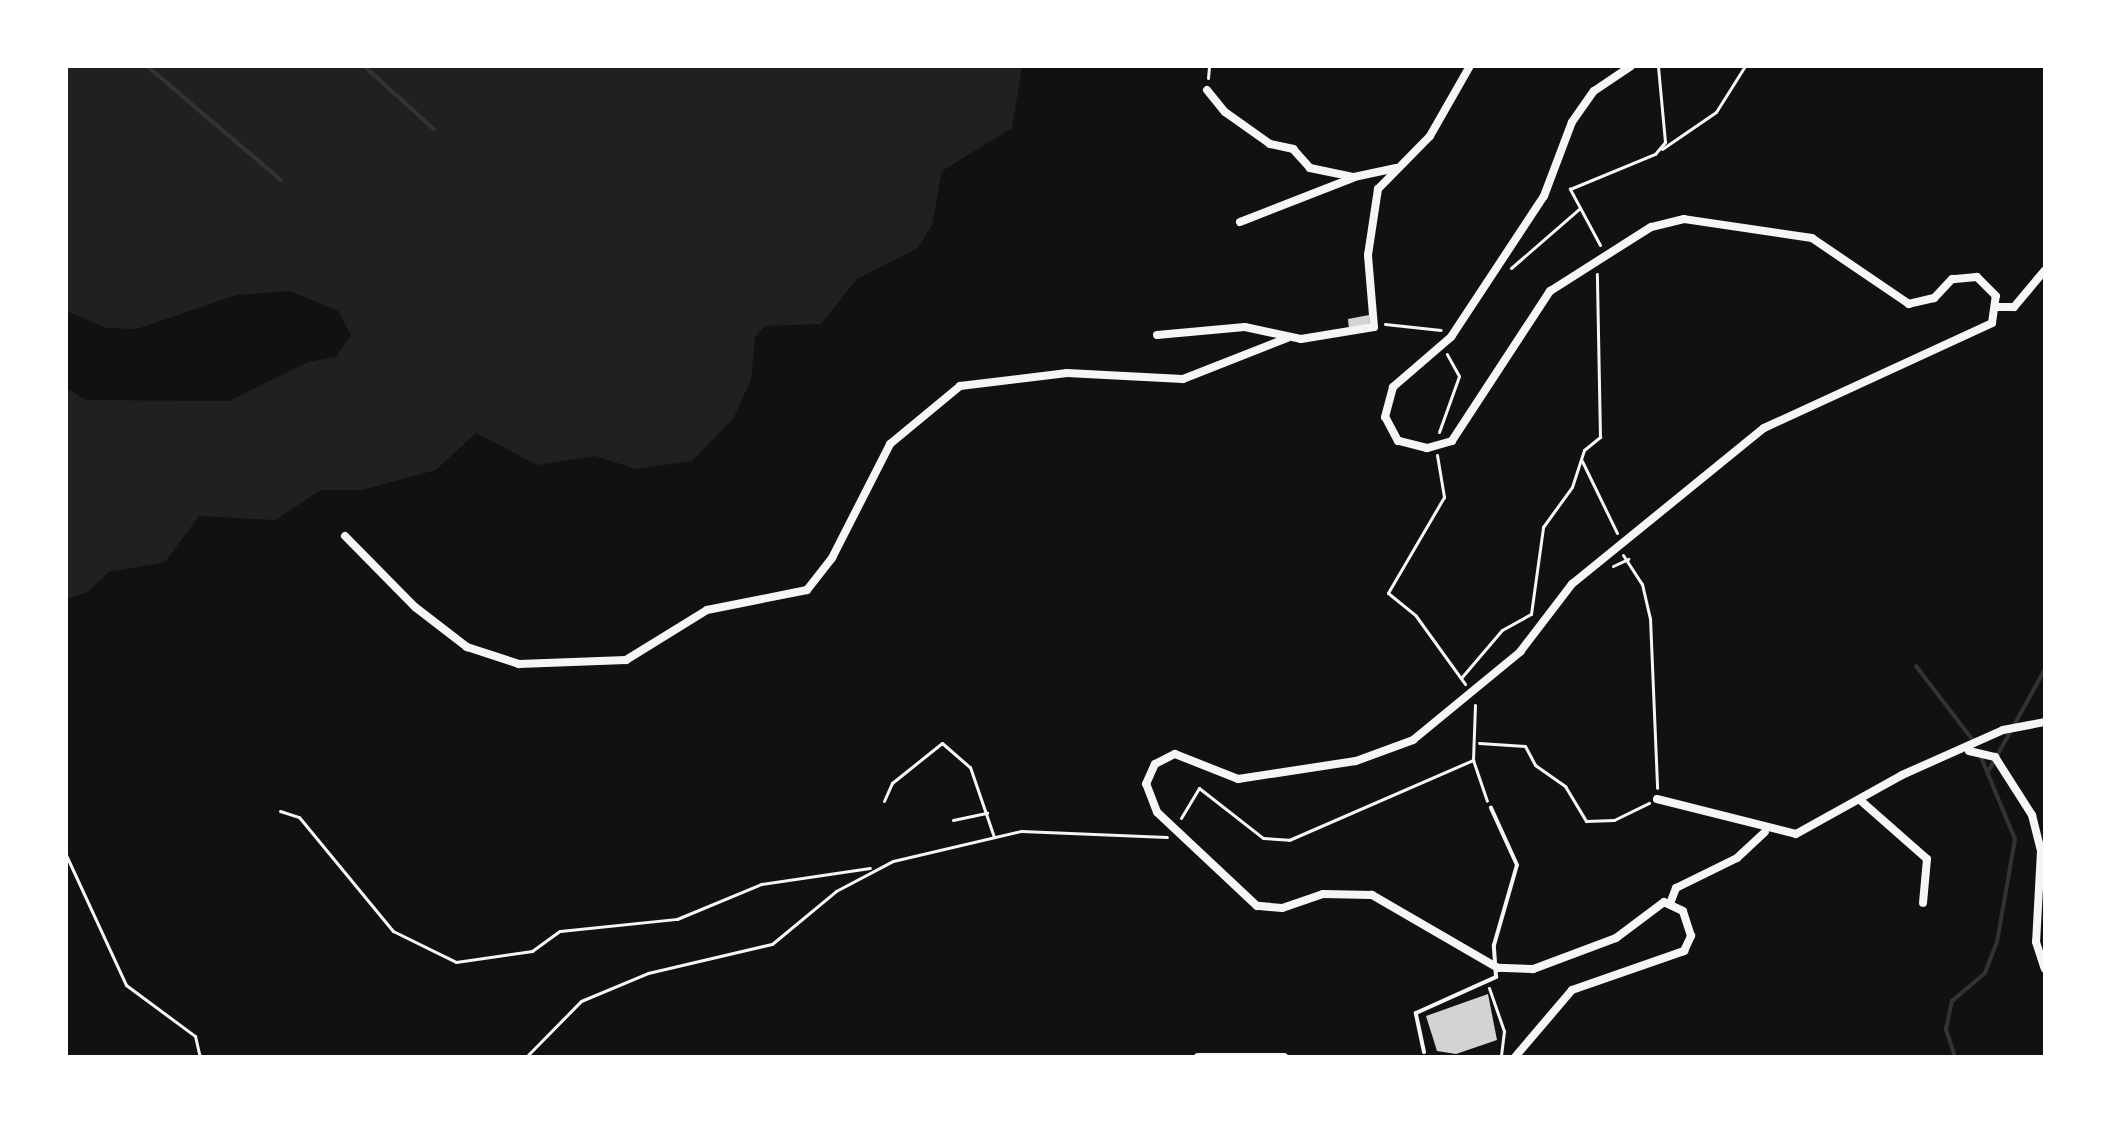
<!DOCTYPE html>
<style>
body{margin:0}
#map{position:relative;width:2111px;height:1123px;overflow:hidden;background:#111;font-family:Barlow,sans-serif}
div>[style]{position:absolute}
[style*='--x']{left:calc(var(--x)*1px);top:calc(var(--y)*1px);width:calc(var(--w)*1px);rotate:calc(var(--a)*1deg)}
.green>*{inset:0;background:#202020}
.stream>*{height:4px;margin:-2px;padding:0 2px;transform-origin:2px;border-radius:2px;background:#333}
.building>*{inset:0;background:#d3d3d3}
.path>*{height:3px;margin:-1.5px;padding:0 1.5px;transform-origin:1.5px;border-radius:1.5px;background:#f5f5f5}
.service>*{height:4px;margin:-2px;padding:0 2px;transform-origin:2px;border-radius:2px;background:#f5f5f5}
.minor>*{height:8px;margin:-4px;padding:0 4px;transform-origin:4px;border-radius:4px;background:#f5f5f5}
span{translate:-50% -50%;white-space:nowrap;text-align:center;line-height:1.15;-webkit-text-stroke:7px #fff;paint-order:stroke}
.frame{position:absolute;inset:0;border:68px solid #fff;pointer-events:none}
</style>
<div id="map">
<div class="green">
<i style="clip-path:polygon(66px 66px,1022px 66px,1012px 128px,942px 171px,932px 225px,918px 248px,857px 279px,821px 324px,765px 326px,755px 337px,751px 380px,733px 419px,692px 461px,636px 469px,595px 456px,537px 465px,476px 433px,436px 470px,362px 490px,321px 490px,275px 520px,199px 516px,165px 562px,109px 572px,88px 592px,66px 599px,66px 388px,86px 400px,229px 401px,308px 362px,336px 357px,351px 335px,338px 311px,290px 291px,236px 295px,137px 329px,107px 328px,66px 311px)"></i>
</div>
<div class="stream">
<i style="--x:147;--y:66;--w:176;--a:40.4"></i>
<i style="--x:364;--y:66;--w:94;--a:42"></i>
<i style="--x:1916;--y:666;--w:97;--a:52.5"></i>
<i style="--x:1988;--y:772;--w:118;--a:-61"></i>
<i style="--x:1955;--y:1057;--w:29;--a:-108"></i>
<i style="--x:1946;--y:1029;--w:29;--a:-78"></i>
<i style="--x:1952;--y:1001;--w:43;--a:-40.3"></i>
<i style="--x:1985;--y:973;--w:33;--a:-69"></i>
<i style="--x:1997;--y:942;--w:105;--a:-80.1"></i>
<i style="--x:2015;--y:839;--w:91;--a:-112.6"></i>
</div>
<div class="building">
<i style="clip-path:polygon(1369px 315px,1370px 326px,1349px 330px,1348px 319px)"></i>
<i style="clip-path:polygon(1488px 994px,1497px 1040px,1456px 1054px,1437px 1051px,1426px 1016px)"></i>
</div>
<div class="path">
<i style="--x:1208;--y:78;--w:12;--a:-85"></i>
<i style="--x:1662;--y:149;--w:65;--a:-34.4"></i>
<i style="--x:1716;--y:112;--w:54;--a:-57.8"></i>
<i style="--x:1600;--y:245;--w:64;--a:-118.2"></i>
<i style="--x:1570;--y:189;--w:92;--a:-22.4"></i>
<i style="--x:1655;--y:154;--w:16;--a:-50"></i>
<i style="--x:1665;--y:142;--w:76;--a:-95.3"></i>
<i style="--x:1511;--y:268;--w:91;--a:-41"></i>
<i style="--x:1385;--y:324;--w:56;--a:6.1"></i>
<i style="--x:1439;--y:432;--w:59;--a:-70.3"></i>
<i style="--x:1459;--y:376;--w:25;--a:-119"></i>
<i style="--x:1437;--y:455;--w:43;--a:80.5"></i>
<i style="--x:1444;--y:497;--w:111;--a:120.3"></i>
<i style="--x:1388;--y:593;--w:36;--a:39"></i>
<i style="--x:1416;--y:616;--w:84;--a:54.2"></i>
<i style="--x:1582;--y:461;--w:80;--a:64.1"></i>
<i style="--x:1623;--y:555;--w:35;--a:57"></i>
<i style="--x:1642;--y:584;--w:35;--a:77"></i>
<i style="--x:1650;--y:618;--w:170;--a:87.6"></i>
<i style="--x:1613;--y:566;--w:17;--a:-25"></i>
<i style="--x:1461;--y:678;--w:63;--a:-49.5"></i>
<i style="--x:1502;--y:630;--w:33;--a:-29"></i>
<i style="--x:1531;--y:614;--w:88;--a:-82.1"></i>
<i style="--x:1543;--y:527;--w:49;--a:-54.1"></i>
<i style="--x:1572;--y:487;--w:39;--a:-72"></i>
<i style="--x:1584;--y:450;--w:21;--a:-39"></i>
<i style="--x:1600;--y:437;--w:163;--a:-91.1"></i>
<i style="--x:1475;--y:705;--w:55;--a:92.1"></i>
<i style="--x:1473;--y:760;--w:43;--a:71.1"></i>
<i style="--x:1479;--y:743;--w:46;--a:3.7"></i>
<i style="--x:1525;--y:746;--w:21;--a:62"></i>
<i style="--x:1535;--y:765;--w:37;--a:35"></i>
<i style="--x:1565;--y:786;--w:41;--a:59"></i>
<i style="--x:1586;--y:821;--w:28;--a:-2"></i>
<i style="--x:1614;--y:820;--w:39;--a:-26"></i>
<i style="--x:884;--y:801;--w:20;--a:-66"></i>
<i style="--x:892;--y:783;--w:64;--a:-38.7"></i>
<i style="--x:942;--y:743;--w:37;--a:41"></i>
<i style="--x:970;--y:767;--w:74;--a:71.1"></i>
<i style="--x:280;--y:811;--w:20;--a:18"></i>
<i style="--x:299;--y:817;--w:148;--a:50.5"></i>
<i style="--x:393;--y:931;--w:70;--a:26.2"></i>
<i style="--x:456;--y:962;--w:77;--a:-8.2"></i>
<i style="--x:532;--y:951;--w:34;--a:-36"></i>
<i style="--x:560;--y:931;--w:118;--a:-5.9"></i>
<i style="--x:677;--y:919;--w:91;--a:-22.6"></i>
<i style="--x:761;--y:884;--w:110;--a:-8.4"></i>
<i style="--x:1181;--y:818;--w:35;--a:-59"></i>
<i style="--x:1199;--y:788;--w:81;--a:38"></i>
<i style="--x:1263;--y:838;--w:26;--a:4"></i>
<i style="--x:1289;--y:840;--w:201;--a:-23.5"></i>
<i style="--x:953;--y:820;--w:35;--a:-12"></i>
<i style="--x:66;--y:855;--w:143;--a:65.2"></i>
<i style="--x:126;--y:985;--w:86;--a:36.5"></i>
<i style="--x:195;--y:1036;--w:22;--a:77"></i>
<i style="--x:1489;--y:988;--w:46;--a:70.8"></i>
<i style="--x:1504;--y:1031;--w:26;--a:97"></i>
<i style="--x:526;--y:1057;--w:78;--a:-45.5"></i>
<i style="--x:581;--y:1001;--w:73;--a:-22.7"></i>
<i style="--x:648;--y:973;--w:127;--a:-13.2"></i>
<i style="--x:772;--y:944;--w:83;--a:-39.6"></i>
<i style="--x:836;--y:891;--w:64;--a:-27.8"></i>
<i style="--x:893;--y:861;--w:131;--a:-13.2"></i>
<i style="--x:1021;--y:831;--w:146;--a:2.4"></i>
</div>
<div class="service">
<i style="--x:1424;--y:1052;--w:40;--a:-102"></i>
<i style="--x:1416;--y:1013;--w:88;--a:-24.2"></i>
<i style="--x:1496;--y:977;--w:32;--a:-94"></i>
<i style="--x:1494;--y:945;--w:83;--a:-74"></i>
<i style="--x:1517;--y:865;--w:63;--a:-114.5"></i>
</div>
<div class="minor">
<i style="--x:1207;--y:90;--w:28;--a:51"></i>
<i style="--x:1225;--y:112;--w:55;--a:35.4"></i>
<i style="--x:1270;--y:144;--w:24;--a:12"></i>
<i style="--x:1293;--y:149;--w:25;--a:48"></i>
<i style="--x:1310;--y:168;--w:45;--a:11.6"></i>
<i style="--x:1354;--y:177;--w:43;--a:-12.1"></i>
<i style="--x:1240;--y:222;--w:121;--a:-21.3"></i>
<i style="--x:1998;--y:307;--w:16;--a:0"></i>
<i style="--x:2014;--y:307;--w:48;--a:-50"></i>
<i style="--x:1157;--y:335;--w:88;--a:-5.2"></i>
<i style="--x:1245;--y:327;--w:57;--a:12.1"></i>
<i style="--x:1301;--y:339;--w:74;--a:-9.3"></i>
<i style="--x:1374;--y:327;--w:72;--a:-94.8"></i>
<i style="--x:1368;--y:255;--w:67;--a:-81.4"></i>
<i style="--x:1378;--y:189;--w:74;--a:-45.5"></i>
<i style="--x:1430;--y:136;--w:81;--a:-60.3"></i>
<i style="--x:345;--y:536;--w:100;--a:45.4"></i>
<i style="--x:415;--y:607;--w:66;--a:37.6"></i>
<i style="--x:467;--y:647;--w:55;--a:18.1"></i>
<i style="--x:519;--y:664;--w:107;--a:-2.1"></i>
<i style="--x:626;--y:660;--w:95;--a:-31.7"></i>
<i style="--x:707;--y:610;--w:102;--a:-11.3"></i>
<i style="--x:807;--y:590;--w:41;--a:-52"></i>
<i style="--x:832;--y:558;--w:128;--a:-63"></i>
<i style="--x:890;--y:444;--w:91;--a:-39.6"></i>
<i style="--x:960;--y:386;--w:108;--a:-6.9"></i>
<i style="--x:1067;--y:373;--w:116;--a:3"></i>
<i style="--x:1183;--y:379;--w:112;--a:-21.5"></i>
<i style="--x:1969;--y:751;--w:27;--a:13"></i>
<i style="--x:1995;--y:757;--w:69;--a:57.5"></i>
<i style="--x:2032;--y:815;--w:37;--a:76"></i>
<i style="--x:2041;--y:851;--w:91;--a:93.1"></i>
<i style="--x:2036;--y:942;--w:28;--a:72"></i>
<i style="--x:1657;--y:799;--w:143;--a:14.1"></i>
<i style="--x:1796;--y:834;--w:121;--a:-29.1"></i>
<i style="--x:1902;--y:775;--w:111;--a:-24"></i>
<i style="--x:2003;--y:730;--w:43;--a:-10.8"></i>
<i style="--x:1860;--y:800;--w:89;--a:41.4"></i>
<i style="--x:1927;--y:859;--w:44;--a:95.2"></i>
<i style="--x:1671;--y:901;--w:14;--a:-69"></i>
<i style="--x:1676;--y:888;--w:68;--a:-26.2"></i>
<i style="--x:1737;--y:858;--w:38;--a:-43"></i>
<i style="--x:1198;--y:1057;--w:86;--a:0"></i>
<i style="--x:1515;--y:1057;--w:88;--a:-49.6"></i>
<i style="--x:1572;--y:990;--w:119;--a:-19.2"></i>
<i style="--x:1684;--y:951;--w:17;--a:-65"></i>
<i style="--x:1691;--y:936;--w:26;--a:-108"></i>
<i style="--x:1683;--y:911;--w:21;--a:-155"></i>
<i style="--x:1664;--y:902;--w:60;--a:143.1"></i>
<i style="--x:1616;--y:938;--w:89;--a:159.5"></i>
<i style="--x:1533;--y:969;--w:35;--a:-178"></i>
<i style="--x:1498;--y:968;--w:146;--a:-149.9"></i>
<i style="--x:1372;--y:895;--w:49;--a:-178.8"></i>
<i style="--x:1323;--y:894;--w:43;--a:161.1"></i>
<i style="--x:1282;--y:908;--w:25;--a:-175"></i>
<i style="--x:1257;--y:906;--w:137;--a:-136.8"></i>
<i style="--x:1157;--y:812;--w:30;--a:-111"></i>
<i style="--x:1146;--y:784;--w:22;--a:-66"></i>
<i style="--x:1155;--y:764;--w:22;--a:-27"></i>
<i style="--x:1175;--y:754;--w:68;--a:21.6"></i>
<i style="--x:1238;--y:779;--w:119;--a:-8.7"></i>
<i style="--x:1356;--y:761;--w:61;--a:-20.2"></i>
<i style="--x:1413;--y:740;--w:139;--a:-39.4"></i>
<i style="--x:1520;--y:652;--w:86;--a:-52.6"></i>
<i style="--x:1572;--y:584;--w:247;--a:-39.1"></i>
<i style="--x:1764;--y:428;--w:251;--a:-24.7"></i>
<i style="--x:1992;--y:323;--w:27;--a:-82"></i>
<i style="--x:1996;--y:296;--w:27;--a:-135"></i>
<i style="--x:1977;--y:277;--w:25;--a:175"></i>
<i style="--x:1952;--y:279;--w:26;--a:133"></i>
<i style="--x:1934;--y:298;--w:26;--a:167"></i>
<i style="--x:1909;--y:304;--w:117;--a:-145.8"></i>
<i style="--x:1812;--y:238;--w:129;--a:-171.6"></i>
<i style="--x:1684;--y:219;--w:34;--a:166"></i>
<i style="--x:1651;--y:227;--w:120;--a:147.6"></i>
<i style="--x:1550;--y:291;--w:179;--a:123.2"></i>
<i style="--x:1452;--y:441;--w:26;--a:164"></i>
<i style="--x:1427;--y:448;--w:30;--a:-166"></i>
<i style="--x:1398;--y:441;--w:27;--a:-118"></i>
<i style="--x:1385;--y:417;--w:31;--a:-75"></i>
<i style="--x:1393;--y:387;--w:77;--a:-40.8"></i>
<i style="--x:1451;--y:337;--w:169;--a:-56.6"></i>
<i style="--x:1544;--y:196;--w:79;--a:-69.3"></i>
<i style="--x:1572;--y:122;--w:38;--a:-55"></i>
<i style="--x:1594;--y:91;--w:45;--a:-34"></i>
</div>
<div class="frame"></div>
</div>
